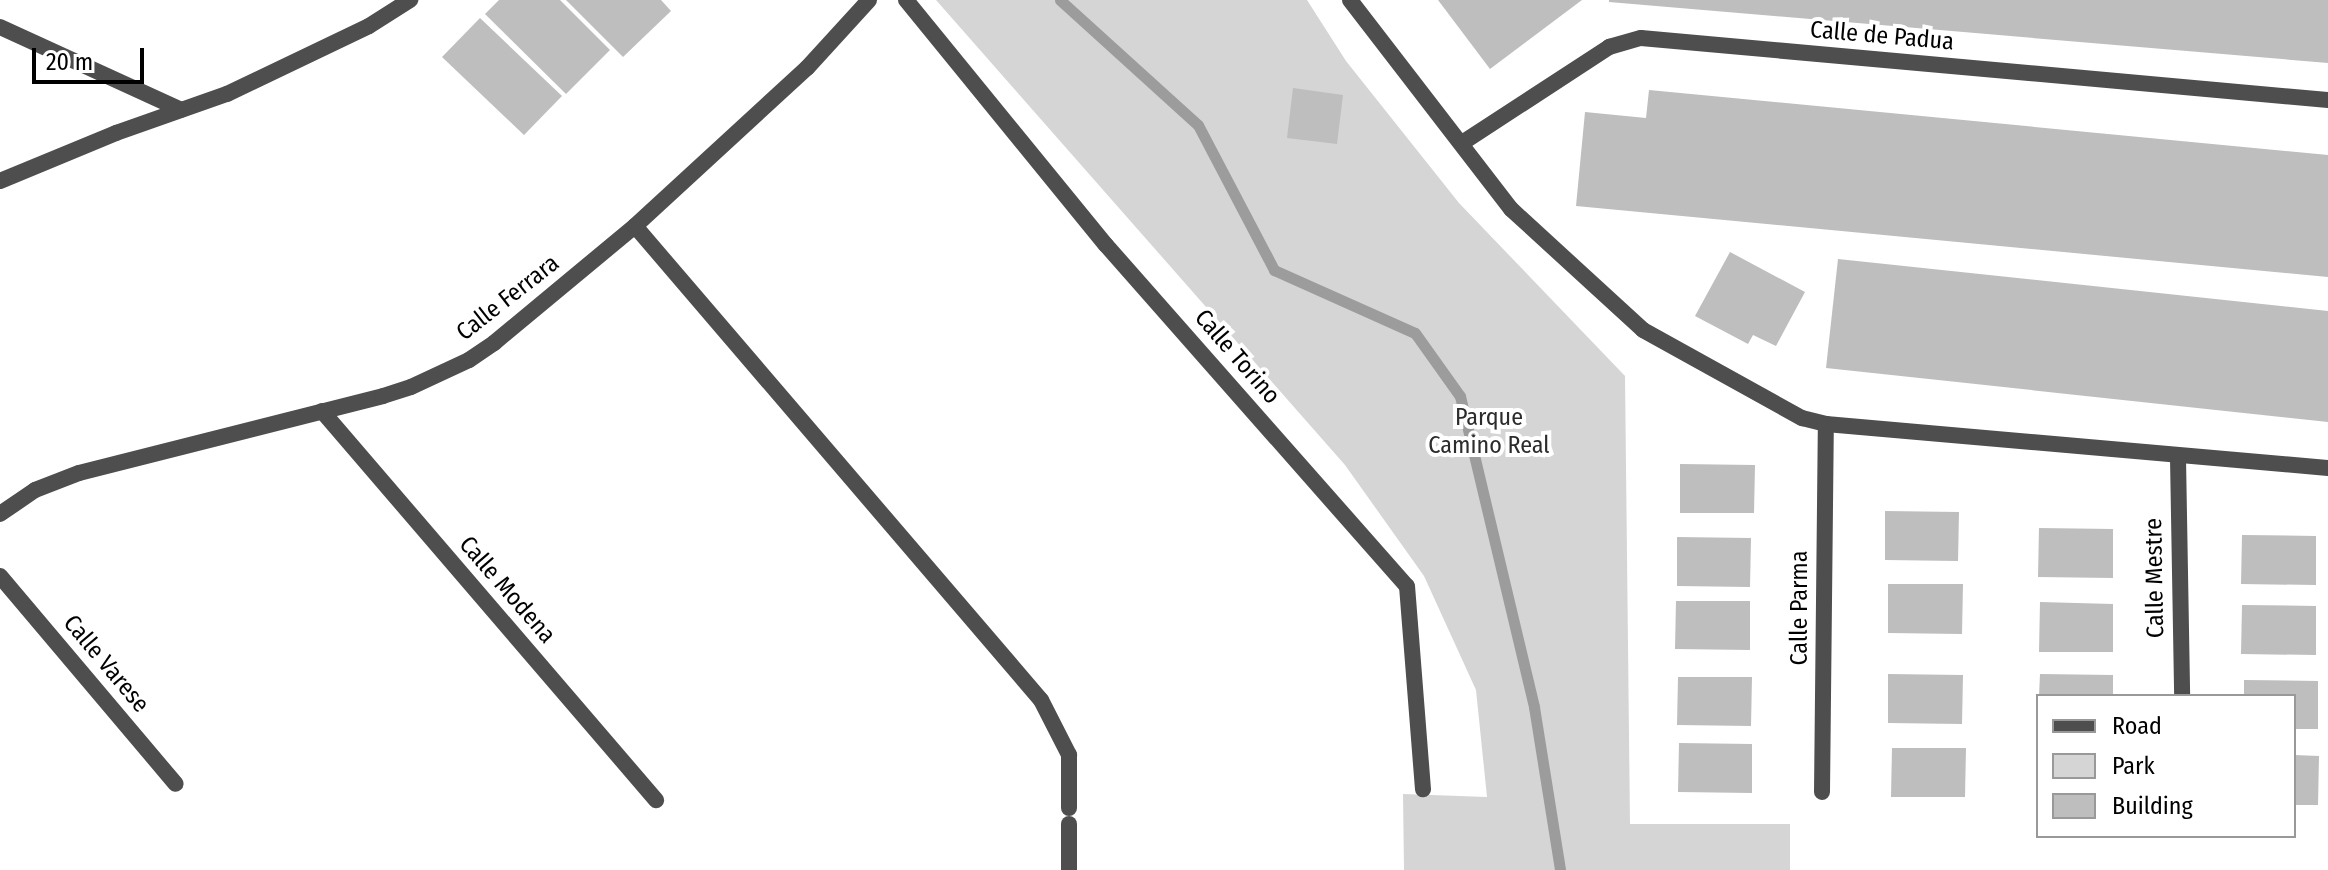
<!DOCTYPE html>
<style>
body{margin:0}
#map{position:relative;width:2328px;height:870px;overflow:hidden;background:#fff;font-family:"Fira Sans Condensed",sans-serif}
div>[style]{position:absolute}
[style*='--x']{left:calc(var(--x)*1px);top:calc(var(--y)*1px);width:calc(var(--w)*1px);rotate:calc(var(--a)*1deg)}
.green>*{inset:0;background:#d5d5d5}
.stream>*{height:11px;margin:-5.5px;padding:0 5.5px;transform-origin:5.5px;border-radius:5.5px;background:#9c9c9c}
.building>*{inset:0;background:#bebebe}
.minor>*{height:16px;margin:-8px;padding:0 8px;transform-origin:8px;border-radius:8px;background:#4e4e4e}
span{translate:-50% -50%;white-space:nowrap;text-align:center;line-height:1.15;-webkit-text-stroke:8px #fff;paint-order:stroke}
.street-label{font-size:24px;color:#000}
.park-label{font-size:24px;color:#2c2c2c}
.legend{position:absolute;left:2036px;top:694px;width:260px;height:144px;box-sizing:border-box;background:#fff;border:2px solid #999;margin:0;padding:10px 14px;list-style:none;font-size:24px;color:#000}
.legend li{display:flex;align-items:center;gap:16px;height:40px}
.legend b{width:40px;border:2px solid #999}
.scale{position:absolute;left:32px;top:48px;width:112px;height:36px;box-sizing:border-box;border:4px solid #000;border-top:0;padding-left:10px;font-size:24px;line-height:28px;white-space:nowrap;color:#000;-webkit-text-stroke:6px #fff;paint-order:stroke}
</style>
<div id="map">
<div class="green">
<i style="clip-path:polygon(936px 0,1307px 0,1346px 61px,1459px 203px,1625px 376px,1630px 824px,1790px 824px,1790px 870px,1404px 870px,1403px 794px,1487px 797px,1476px 690px,1424px 576px,1345px 465px)"></i>
</div>
<div class="stream">
<i style="--x:1060;--y:0;--w:186;--a:42.2"></i>
<i style="--x:1198;--y:125;--w:164;--a:62.3"></i>
<i style="--x:1274;--y:270;--w:154;--a:24.1"></i>
<i style="--x:1415;--y:333;--w:77;--a:54.5"></i>
<i style="--x:1460;--y:396;--w:320;--a:76.6"></i>
<i style="--x:1534;--y:707;--w:165;--a:80.9"></i>
</div>
<div class="building">
<i style="clip-path:polygon(499px 0,560px 0,610px 50px,566px 94px,485px 14px)"></i>
<i style="clip-path:polygon(566px 0,661px 0,671px 11px,623px 57px)"></i>
<i style="clip-path:polygon(1438px 0,1582px 0,1490px 69px)"></i>
<i style="clip-path:polygon(1609px 0,2328px 0,2328px 63px,1609px 2px)"></i>
<i style="clip-path:polygon(480px 18px,562px 96px,524px 135px,442px 57px)"></i>
<i style="clip-path:polygon(1293px 88px,1343px 95px,1337px 144px,1287px 138px)"></i>
<i style="clip-path:polygon(1649px 90px,2328px 155px,2328px 277px,1576px 206px,1585px 112px,1646px 118px)"></i>
<i style="clip-path:polygon(1730px 252px,1805px 292px,1776px 346px,1753px 335px,1748px 344px,1695px 316px)"></i>
<i style="clip-path:polygon(1838px 259px,2328px 311px,2328px 422px,1826px 368px)"></i>
<i style="clip-path:polygon(1680px 464px,1755px 465px,1754px 513px,1680px 513px)"></i>
<i style="clip-path:polygon(1885px 511px,1959px 512px,1958px 561px,1885px 560px)"></i>
<i style="clip-path:polygon(2039px 528px,2113px 529px,2113px 578px,2038px 577px)"></i>
<i style="clip-path:polygon(2242px 535px,2316px 536px,2316px 585px,2241px 584px)"></i>
<i style="clip-path:polygon(1677px 537px,1751px 538px,1750px 587px,1677px 586px)"></i>
<i style="clip-path:polygon(1888px 584px,1963px 584px,1962px 634px,1888px 633px)"></i>
<i style="clip-path:polygon(1676px 601px,1750px 601px,1750px 650px,1675px 649px)"></i>
<i style="clip-path:polygon(2040px 602px,2113px 604px,2113px 652px,2039px 652px)"></i>
<i style="clip-path:polygon(2242px 605px,2316px 606px,2316px 655px,2241px 654px)"></i>
<i style="clip-path:polygon(1888px 674px,1963px 675px,1962px 724px,1888px 723px)"></i>
<i style="clip-path:polygon(2040px 674px,2113px 675px,2113px 696px,2039px 696px)"></i>
<i style="clip-path:polygon(1678px 677px,1752px 677px,1751px 726px,1677px 725px)"></i>
<i style="clip-path:polygon(2244px 680px,2318px 681px,2318px 729px,2294px 729px,2294px 696px,2244px 696px)"></i>
<i style="clip-path:polygon(1679px 743px,1752px 744px,1752px 793px,1678px 792px)"></i>
<i style="clip-path:polygon(1892px 748px,1966px 748px,1965px 797px,1891px 797px)"></i>
<i style="clip-path:polygon(2294px 755px,2319px 756px,2318px 805px,2294px 805px)"></i>
</div>
<div class="minor">
<i style="--x:906;--y:0;--w:316;--a:50.8"></i>
<i style="--x:1106;--y:245;--w:455;--a:48.6"></i>
<i style="--x:1407;--y:586;--w:204;--a:85.5"></i>
<i style="--x:1350;--y:0;--w:264;--a:52.4"></i>
<i style="--x:1511;--y:209;--w:179;--a:42.5"></i>
<i style="--x:1643;--y:330;--w:182;--a:29"></i>
<i style="--x:1802;--y:418;--w:25;--a:14"></i>
<i style="--x:1826;--y:424;--w:504;--a:5.01"></i>
<i style="--x:0;--y:27;--w:199;--a:24.6"></i>
<i style="--x:1462;--y:143;--w:176;--a:-33.1"></i>
<i style="--x:1609;--y:47;--w:33;--a:-16"></i>
<i style="--x:1641;--y:38;--w:690;--a:5.16"></i>
<i style="--x:0;--y:181;--w:126;--a:-22.5"></i>
<i style="--x:116;--y:133;--w:118;--a:-19.4"></i>
<i style="--x:227;--y:94;--w:157;--a:-25.6"></i>
<i style="--x:369;--y:26;--w:49;--a:-32.4"></i>
<i style="--x:635;--y:226;--w:624;--a:49.42"></i>
<i style="--x:1041;--y:700;--w:62;--a:63"></i>
<i style="--x:1069;--y:755;--w:53;--a:90"></i>
<i style="--x:322;--y:411;--w:513;--a:49.35"></i>
<i style="--x:2178;--y:458;--w:238;--a:89"></i>
<i style="--x:0;--y:514;--w:42;--a:-34.4"></i>
<i style="--x:35;--y:490;--w:47;--a:-21.1"></i>
<i style="--x:79;--y:473;--w:314;--a:-14.2"></i>
<i style="--x:383;--y:396;--w:29;--a:-18"></i>
<i style="--x:411;--y:387;--w:64;--a:-25"></i>
<i style="--x:469;--y:360;--w:30;--a:-34"></i>
<i style="--x:494;--y:343;--w:183;--a:-39.7"></i>
<i style="--x:635;--y:226;--w:234;--a:-42.6"></i>
<i style="--x:807;--y:68;--w:92;--a:-47.6"></i>
<i style="--x:0;--y:576;--w:272;--a:49.8"></i>
<i style="--x:1822;--y:792;--w:368;--a:-89.4"></i>
<i style="--x:1069;--y:824;--w:46;--a:90"></i>
</div>
<div class="street-label">
<span style="left:1882px;top:36px;rotate:5deg">Calle de Padua</span>
<span style="left:508px;top:298px;rotate:-38deg">Calle Ferrara</span>
<span style="left:1237px;top:357px;rotate:49deg">Calle Torino</span>
<span style="left:2155px;top:578px;rotate:-91deg">Calle Mestre</span>
<span style="left:507px;top:590px;rotate:49deg">Calle Modena</span>
<span style="left:1800px;top:608px;rotate:-90deg">Calle Parma</span>
<span style="left:106px;top:664px;rotate:50deg">Calle Varese</span>
</div>
<div class="park-label">
<span style="left:1489px;top:432px">Parque<br>Camino Real</span>
</div>
<ul class="legend">
<li><b style="height:10px;background:#4e4e4e"></b>Road</li>
<li><b style="height:22px;background:#d5d5d5"></b>Park</li>
<li><b style="height:22px;background:#bebebe"></b>Building</li>
</ul>
<div class="scale">20 m</div>
</div>
